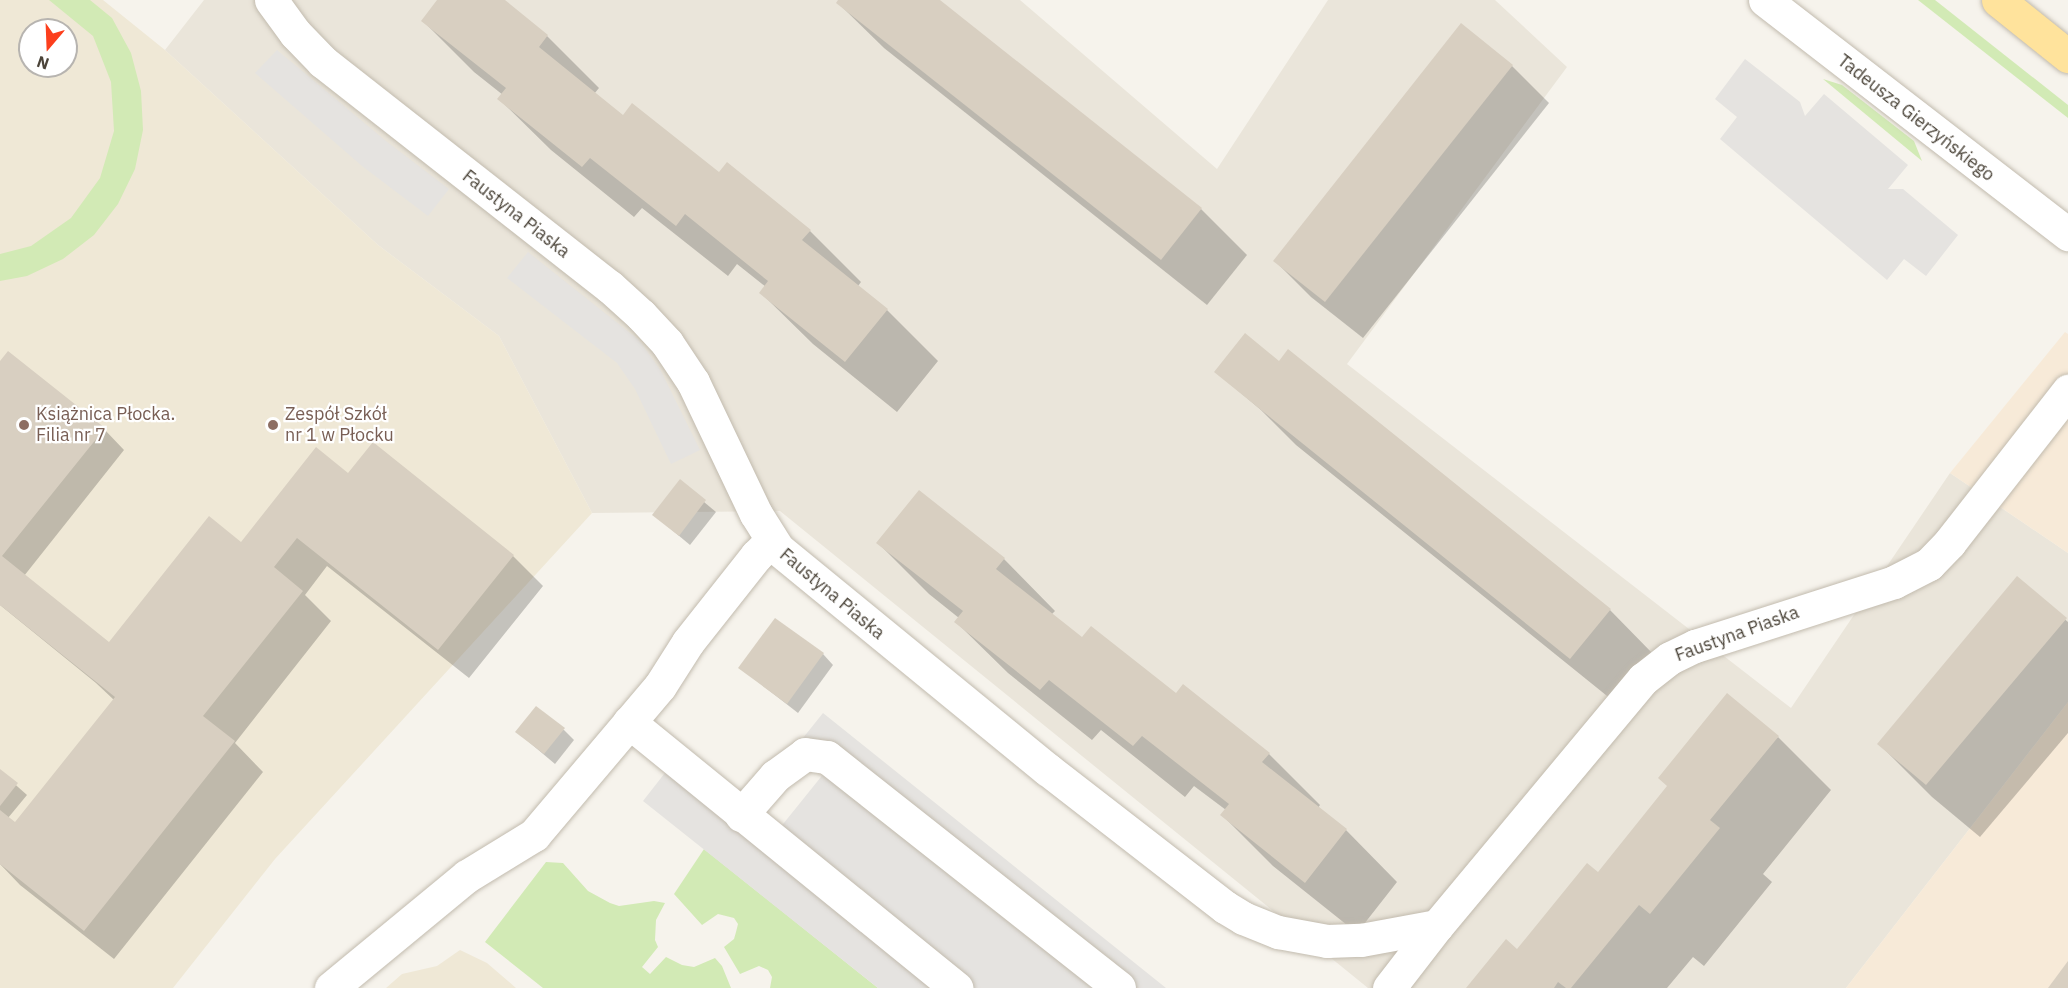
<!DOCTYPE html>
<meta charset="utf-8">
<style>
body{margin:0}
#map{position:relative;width:2068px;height:988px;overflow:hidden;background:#f6f3ec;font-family:"IBM Plex Sans",sans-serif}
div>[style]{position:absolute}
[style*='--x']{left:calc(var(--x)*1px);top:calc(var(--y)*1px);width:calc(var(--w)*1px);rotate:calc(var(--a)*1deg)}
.residential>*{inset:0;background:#eae5da}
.commercial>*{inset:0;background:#f7ead8}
.education>*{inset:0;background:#efe8d6}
.green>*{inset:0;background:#d2eab5}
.parking>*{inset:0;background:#e5e3e0}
.shadow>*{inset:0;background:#0003}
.building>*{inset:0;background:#d8cfc1}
.roads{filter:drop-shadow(0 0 2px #c2bbae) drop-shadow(0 0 2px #c2bbae)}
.minor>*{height:33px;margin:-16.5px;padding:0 16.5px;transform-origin:16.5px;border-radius:16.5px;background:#fff}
.major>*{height:33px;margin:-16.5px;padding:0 16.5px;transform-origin:16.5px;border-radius:16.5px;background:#ffe39c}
.dots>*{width:16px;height:16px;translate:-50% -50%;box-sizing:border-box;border:3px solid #fff;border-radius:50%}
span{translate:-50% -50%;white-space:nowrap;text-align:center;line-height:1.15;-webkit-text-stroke:4.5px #fff;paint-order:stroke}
.street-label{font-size:18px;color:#4b4439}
.education-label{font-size:18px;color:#785e54}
.left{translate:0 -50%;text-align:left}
.north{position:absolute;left:18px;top:18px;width:60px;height:60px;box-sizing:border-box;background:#fff;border:2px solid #b7b4b0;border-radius:50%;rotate:199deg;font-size:16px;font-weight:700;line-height:24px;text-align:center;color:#4b4439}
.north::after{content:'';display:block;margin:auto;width:21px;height:27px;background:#fc3f1d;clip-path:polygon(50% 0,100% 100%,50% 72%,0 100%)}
</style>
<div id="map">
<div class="residential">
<i style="clip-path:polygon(204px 0,1020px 0,1217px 169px,1328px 0,1495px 0,1567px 67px,1347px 364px,1791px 708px,1950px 473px,2068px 553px,2068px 702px,1846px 988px,1368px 988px,780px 511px,592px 513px,499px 336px,378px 245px,165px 50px)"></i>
</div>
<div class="commercial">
<i style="clip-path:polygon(2065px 332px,2068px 334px,2068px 553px,1950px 473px)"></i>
<i style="clip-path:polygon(2068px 702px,2068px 988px,1846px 988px)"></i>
</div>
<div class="education">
<i style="clip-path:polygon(evenodd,0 0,103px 0,165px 50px,378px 245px,499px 336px,592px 513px,275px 859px,173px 988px,0 988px,0 0,30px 30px,66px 30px,66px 66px,30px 66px,30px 30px)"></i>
<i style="clip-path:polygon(460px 950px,487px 963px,516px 988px,386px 988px,402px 974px,437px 966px)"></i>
</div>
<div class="green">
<i style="clip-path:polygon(49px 0,90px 0,112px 18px,131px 53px,141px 91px,143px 130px,135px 169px,118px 204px,94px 235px,63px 259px,27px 276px,0 281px,0 254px,31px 246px,71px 218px,100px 178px,114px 131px,111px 82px,93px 36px)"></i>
<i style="clip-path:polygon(1918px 0,1935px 0,2068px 105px,2068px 118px)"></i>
<i style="clip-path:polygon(1823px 79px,1842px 85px,1914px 141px,1922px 161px)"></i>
<i style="clip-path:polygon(704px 849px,878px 988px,770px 988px,772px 977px,768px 970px,759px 966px,740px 974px,724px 947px,734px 939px,736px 932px,738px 924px,734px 918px,718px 914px,702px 925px,674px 894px)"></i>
<i style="clip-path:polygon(546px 862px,563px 863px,588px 891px,610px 903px,619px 906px,654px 901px,665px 903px,656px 920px,655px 940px,658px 947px,642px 967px,650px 974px,666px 957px,682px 965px,694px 967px,715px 958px,722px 966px,731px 988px,543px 988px,485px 942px)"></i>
</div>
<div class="parking">
<i style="clip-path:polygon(277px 50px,386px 141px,449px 189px,428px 216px,362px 166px,255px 73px)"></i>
<i style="clip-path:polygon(1745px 59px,1800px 102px,1805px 116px,1824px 94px,1908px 165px,1888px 189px,1903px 189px,1958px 235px,1926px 276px,1904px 259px,1887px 280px,1720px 139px,1737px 117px,1715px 99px)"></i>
<i style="clip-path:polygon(528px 252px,639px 340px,661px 371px,700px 450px,671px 464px,635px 389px,617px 363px,507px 278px)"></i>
<i style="clip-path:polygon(823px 713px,1166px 988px,878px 988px,643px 801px,675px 760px,771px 839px,833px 762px,803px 738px)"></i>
</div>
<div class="shadow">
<i style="clip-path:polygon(439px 0,502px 0,547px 36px,599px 88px,594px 94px,623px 117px,810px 231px,861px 282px,858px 286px,887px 310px,938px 361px,897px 412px,813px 344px,761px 293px,766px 287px,737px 264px,728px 276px,642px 208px,634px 217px,551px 150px,499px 99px,503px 95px,474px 72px,423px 21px)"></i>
<i style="clip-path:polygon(840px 0,937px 0,1201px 209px,1247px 255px,1207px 305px,884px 48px,838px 3px)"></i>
<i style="clip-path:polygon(1461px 25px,1512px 66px,1549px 103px,1363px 338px,1311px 297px,1275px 261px)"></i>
<i style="clip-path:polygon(0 363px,104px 429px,124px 450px,24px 576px,109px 644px,242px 544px,349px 475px,513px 556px,543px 586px,469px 678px,327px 566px,305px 595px,331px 621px,235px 743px,263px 772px,114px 959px,20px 885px,0 864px,0 771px,27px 795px,8px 818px,15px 824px,114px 700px,96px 683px,0 605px)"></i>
<i style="clip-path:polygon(1279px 363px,1610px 610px,1655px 656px,1617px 704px,1296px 445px,1261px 410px,1216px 372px)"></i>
<i style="clip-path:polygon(680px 482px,716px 512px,690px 545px,654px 515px)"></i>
<i style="clip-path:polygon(919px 492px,1004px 559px,1055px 611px,1051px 615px,1082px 639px,1269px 754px,1320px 805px,1318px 808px,1346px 830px,1397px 882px,1357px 933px,1273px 866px,1222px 815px,1226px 810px,1194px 786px,1185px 797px,1101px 730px,1092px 740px,1008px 673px,956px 622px,959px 618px,929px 594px,878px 543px)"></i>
<i style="clip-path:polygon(2017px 578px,2068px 622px,2068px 733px,1980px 837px,1932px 797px,1879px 744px)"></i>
<i style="clip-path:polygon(823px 654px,833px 665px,798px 713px,740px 668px)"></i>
<i style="clip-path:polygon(564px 730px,574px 740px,555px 764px,517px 732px)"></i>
<i style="clip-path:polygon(1778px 737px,1831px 790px,1763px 874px,1772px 882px,1704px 966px,1693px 957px,1667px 988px,1468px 988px,1517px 951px,1598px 874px)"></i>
</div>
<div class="building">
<i style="clip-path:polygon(437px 0,505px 0,548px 35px,539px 47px,623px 115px,632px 103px,719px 172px,727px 162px,811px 230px,802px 240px,888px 309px,845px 362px,759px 293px,768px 281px,685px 214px,676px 226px,590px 158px,582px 167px,497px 99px,506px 88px,421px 21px)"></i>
<i style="clip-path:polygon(838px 0,940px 0,1202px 208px,1161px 260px,836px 3px)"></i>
<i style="clip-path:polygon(1461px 23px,1513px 65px,1325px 302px,1273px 261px)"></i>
<i style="clip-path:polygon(1245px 333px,1279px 361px,1288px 349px,1611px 609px,1570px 659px,1214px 372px)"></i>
<i style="clip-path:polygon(8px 351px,105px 428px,2px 556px,109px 642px,209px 516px,241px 542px,316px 447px,348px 473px,373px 442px,514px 555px,438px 650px,297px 538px,274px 567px,303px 591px,203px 716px,235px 741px,84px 931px,0 864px,0 810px,15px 822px,115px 697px,0 605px,0 361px)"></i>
<i style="clip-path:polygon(680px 479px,706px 500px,679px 536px,652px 515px)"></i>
<i style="clip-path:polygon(919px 490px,1005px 558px,996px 569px,1082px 637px,1091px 626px,1176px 693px,1183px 684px,1270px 753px,1262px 762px,1347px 829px,1305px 883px,1220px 815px,1229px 804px,1142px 736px,1133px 746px,1049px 680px,1040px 690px,954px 622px,963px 611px,876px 543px)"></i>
<i style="clip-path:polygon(2017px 576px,2067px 618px,1926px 785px,1877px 744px)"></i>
<i style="clip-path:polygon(775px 618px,824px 653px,787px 704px,738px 668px)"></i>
<i style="clip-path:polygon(1727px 693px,1779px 736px,1710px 820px,1720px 828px,1650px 914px,1639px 905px,1571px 988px,1566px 988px,1558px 982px,1554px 988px,1466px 988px,1506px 939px,1517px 949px,1587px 863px,1598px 872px,1667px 786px,1658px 778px)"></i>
<i style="clip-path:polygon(536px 706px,565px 728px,544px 754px,515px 732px)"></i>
<i style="clip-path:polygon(0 769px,18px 783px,0 806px)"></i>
<i style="clip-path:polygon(2068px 961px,2068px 988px,2048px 988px)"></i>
</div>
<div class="roads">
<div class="minor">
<i style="--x:271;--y:0;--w:41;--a:54"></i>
<i style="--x:295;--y:33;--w:40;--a:46"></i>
<i style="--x:323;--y:62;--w:363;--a:38.1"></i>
<i style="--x:609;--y:286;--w:43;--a:42.2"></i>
<i style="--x:641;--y:315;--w:38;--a:47"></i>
<i style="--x:667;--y:343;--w:47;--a:56.3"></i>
<i style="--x:693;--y:382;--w:146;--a:64.5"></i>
<i style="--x:756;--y:514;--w:41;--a:57.8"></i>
<i style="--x:778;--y:549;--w:348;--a:39.3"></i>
<i style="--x:1047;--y:769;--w:225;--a:37.8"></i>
<i style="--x:1225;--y:907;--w:21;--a:31"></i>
<i style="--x:1243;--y:918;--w:38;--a:22"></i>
<i style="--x:1278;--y:932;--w:50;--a:10.4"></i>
<i style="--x:1327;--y:941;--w:34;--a:-2"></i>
<i style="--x:1361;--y:940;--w:77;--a:-10.4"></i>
<i style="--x:1765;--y:0;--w:383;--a:37.7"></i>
<i style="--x:629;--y:722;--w:422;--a:39.1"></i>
<i style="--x:741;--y:815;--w:52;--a:-48.9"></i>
<i style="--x:775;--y:776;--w:37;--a:-36"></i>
<i style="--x:805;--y:754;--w:22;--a:8"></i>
<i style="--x:827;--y:757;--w:372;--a:38.3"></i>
<i style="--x:331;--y:988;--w:176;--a:-39.5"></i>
<i style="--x:467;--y:876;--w:79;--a:-31.5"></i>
<i style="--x:534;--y:835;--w:195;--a:-49.8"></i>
<i style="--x:660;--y:686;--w:52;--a:-57.5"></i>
<i style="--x:688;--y:642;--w:110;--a:-51.7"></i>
<i style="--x:756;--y:556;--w:21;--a:-45"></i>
<i style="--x:1389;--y:988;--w:78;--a:-52.3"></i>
<i style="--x:1437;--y:926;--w:322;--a:-50.2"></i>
<i style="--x:1643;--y:679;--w:34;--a:-38"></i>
<i style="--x:1670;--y:658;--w:28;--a:-26"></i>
<i style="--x:1695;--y:646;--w:209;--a:-17.8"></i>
<i style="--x:1894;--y:582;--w:39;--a:-27"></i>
<i style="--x:1929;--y:564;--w:30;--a:-46"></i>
<i style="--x:1950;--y:542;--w:192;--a:-52"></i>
</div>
<div class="major">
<i style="--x:1998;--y:0;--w:90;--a:38.7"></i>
</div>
</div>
<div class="dots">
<i style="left:24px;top:425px;background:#8d6e63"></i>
<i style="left:273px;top:425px;background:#8d6e63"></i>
</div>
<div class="street-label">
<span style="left:1916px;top:118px;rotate:38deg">Tadeusza Gierzyńskiego</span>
<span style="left:516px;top:214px;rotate:38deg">Faustyna Piaska</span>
<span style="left:832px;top:594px;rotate:40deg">Faustyna Piaska</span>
<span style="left:1737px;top:634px;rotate:-20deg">Faustyna Piaska</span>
</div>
<div class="education-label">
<span class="left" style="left:36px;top:425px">Książnica Płocka.<br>Filia nr 7</span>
<span class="left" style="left:285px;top:425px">Zespół Szkół<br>nr 1 w Płocku</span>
</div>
<div class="north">N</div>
</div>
